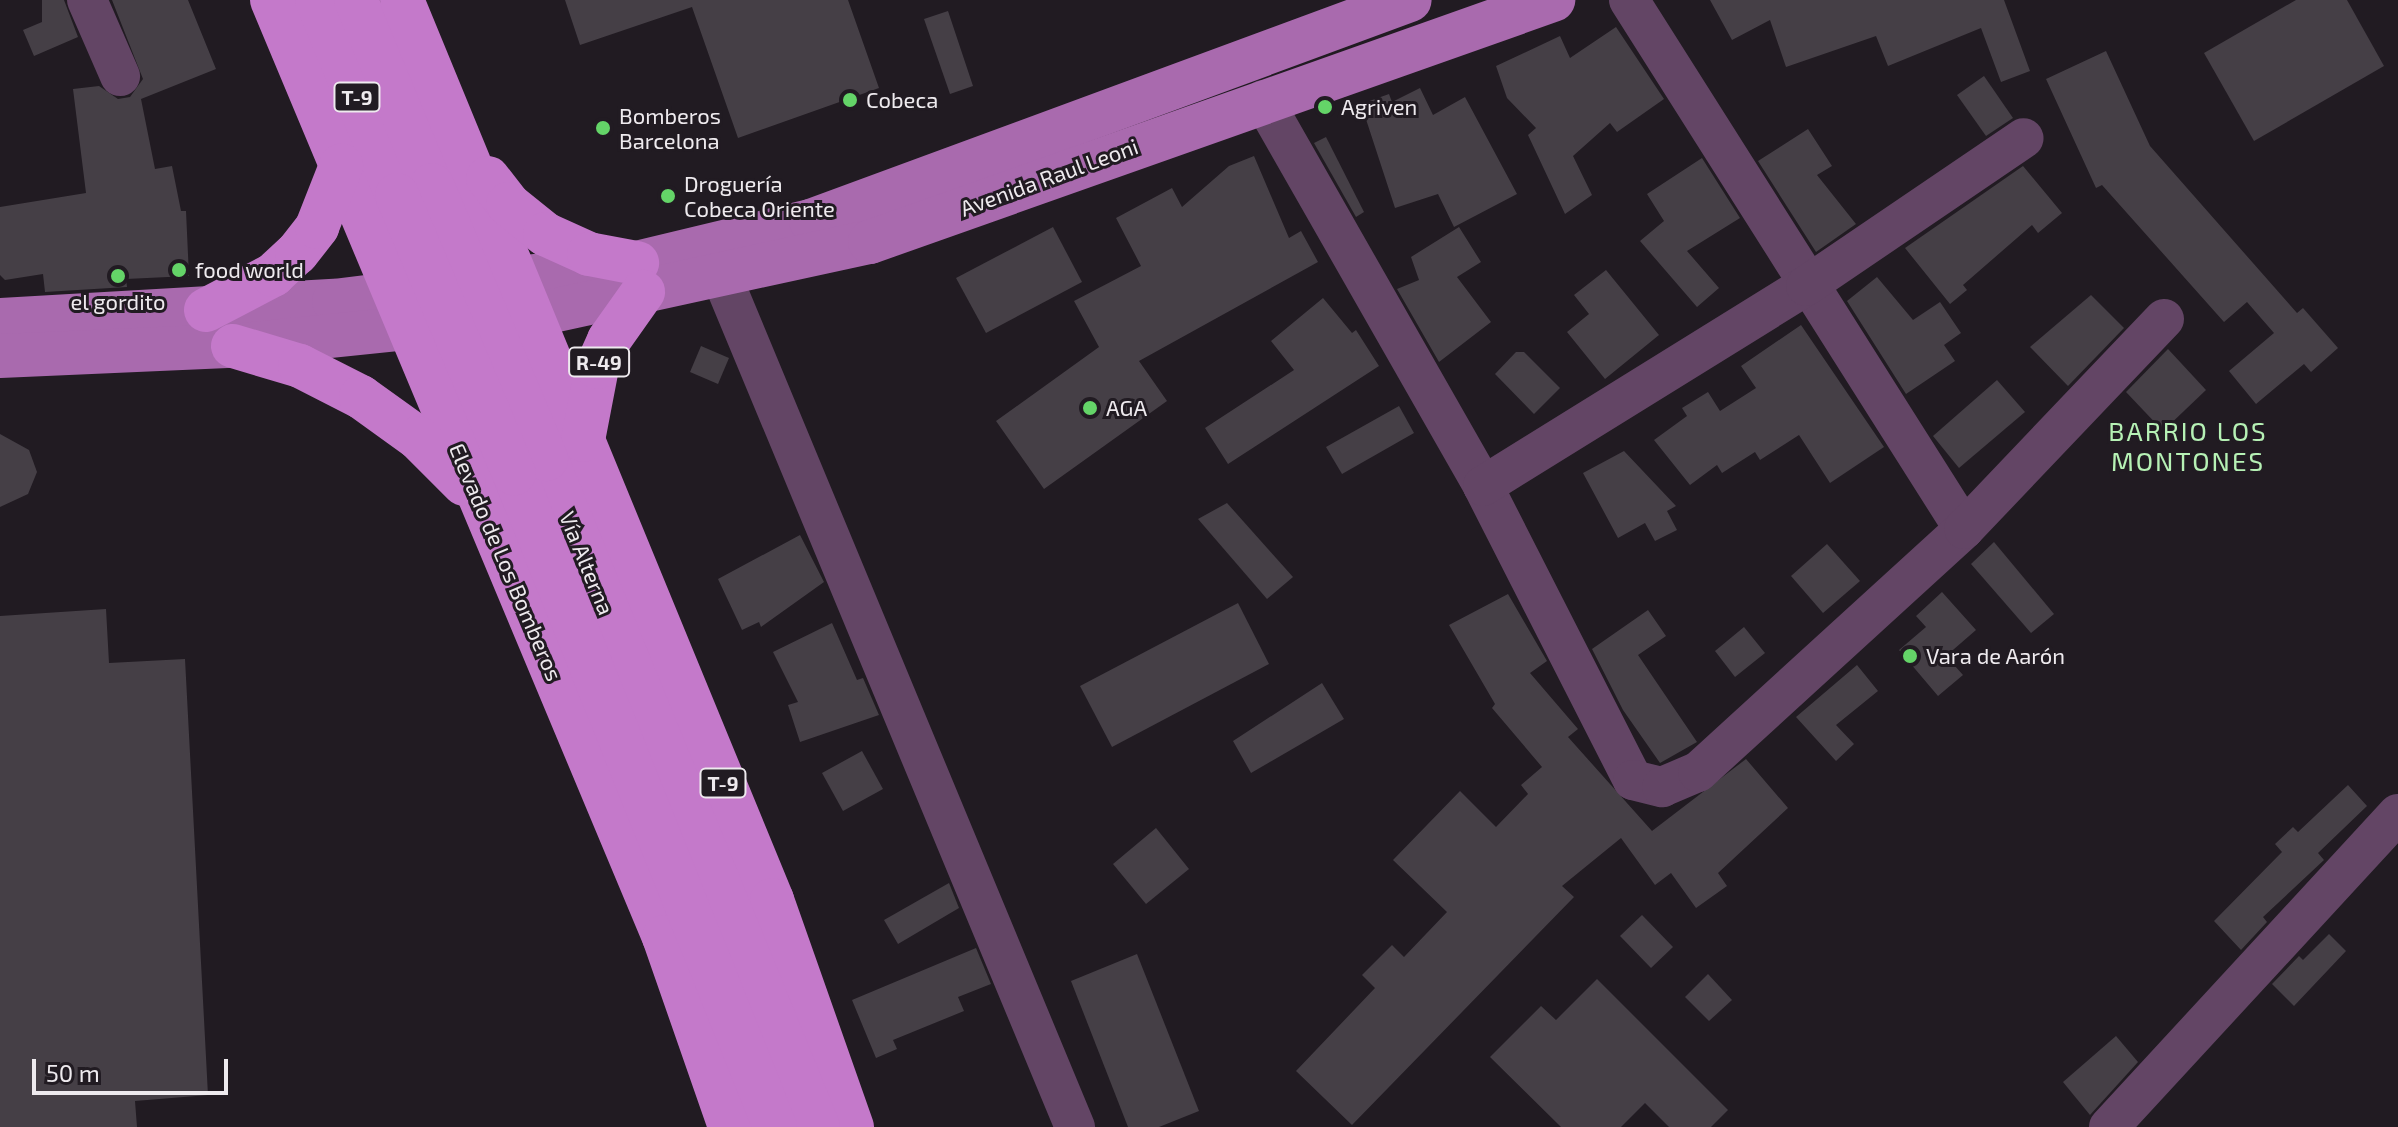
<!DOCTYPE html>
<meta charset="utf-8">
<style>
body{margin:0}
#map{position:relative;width:2398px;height:1127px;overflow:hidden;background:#211b22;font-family:"Exo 2",sans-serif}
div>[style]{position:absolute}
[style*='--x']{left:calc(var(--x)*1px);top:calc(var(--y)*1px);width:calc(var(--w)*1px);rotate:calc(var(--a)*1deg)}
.building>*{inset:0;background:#453f46}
.minor>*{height:40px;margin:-20px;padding:0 20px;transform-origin:20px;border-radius:20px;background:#634565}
.major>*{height:44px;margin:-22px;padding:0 22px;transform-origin:22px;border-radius:22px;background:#a96aae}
.highway>*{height:44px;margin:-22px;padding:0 22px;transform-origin:22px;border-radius:22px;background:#c479ca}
.highway-bridge>*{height:44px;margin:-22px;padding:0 22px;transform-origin:22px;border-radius:22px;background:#c479ca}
.dots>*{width:22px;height:22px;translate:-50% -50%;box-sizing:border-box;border:4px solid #211b22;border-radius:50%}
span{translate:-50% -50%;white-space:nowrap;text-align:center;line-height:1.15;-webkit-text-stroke:6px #211b22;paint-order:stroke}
.shield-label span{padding:2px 6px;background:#211b22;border:2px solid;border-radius:6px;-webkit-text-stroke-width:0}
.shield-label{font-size:20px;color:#eeeaee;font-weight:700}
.poi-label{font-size:22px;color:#eeeaee}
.left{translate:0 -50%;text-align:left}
.street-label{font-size:22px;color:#eeeaee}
.quarter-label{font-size:26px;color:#b6f1b5;letter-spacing:2px}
.scale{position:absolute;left:32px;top:1059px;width:196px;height:36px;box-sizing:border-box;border:4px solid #eeeaee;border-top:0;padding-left:10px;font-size:24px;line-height:28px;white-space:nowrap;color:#eeeaee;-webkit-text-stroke:6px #211b22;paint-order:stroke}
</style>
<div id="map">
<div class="building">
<i style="clip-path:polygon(42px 0,64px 0,78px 37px,34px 56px,23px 30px,42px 22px)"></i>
<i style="clip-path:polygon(112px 0,188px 0,216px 69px,141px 99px,155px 169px,172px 166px,181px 211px,186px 211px,189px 276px,126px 279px,127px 287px,45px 292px,43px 274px,5px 280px,0 275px,0 207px,86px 193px,73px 89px,99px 86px,118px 99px,130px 97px,143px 79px)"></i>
<i style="clip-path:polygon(565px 0,848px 0,879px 88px,738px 138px,692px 7px,580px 45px)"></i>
<i style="clip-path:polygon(1710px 0,2004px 0,2030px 71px,2001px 82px,1981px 28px,1888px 66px,1876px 36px,1786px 67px,1770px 20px,1732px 40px)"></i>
<i style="clip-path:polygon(2296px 0,2347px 0,2384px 66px,2254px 141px,2204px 53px)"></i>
<i style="clip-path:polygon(948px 11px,973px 86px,950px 94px,924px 19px)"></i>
<i style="clip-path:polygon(1616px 27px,1664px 99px,1617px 132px,1610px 123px,1573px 156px,1592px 195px,1565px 214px,1528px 135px,1536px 128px,1507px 98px,1496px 66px,1560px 36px,1570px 58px)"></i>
<i style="clip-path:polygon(2106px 51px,2150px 146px,2297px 313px,2303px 308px,2338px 348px,2311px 372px,2304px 364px,2256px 404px,2229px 371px,2274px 333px,2247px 302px,2224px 322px,2102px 185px,2096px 188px,2046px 79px)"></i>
<i style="clip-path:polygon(1984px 76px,2013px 118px,1986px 136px,1957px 95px)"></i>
<i style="clip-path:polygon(1420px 88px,1433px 115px,1465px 97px,1517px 194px,1454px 227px,1438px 194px,1395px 208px,1361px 104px,1389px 94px,1392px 102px)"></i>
<i style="clip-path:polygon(1808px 129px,1832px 166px,1817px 175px,1856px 224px,1816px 252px,1758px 161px)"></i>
<i style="clip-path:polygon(1326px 137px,1364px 212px,1356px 217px,1314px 143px)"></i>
<i style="clip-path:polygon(1254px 156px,1289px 238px,1301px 231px,1318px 262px,1139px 361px,1167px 401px,1044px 489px,996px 421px,1099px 347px,1074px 301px,1141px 266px,1116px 218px,1172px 188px,1182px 207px,1229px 166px)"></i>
<i style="clip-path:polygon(1702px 158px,1740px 218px,1687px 251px,1719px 288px,1697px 307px,1640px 241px,1664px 221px,1647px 194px)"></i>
<i style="clip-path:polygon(2023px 166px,2062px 213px,2038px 233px,2032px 225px,1963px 285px,1967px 290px,1950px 304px,1905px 248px)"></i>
<i style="clip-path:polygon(1053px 227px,1082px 282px,986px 333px,956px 278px)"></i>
<i style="clip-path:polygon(1459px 227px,1481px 262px,1457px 277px,1491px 322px,1439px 362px,1397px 289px,1419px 280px,1411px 257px)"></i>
<i style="clip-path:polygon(1606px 270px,1659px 335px,1605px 379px,1567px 332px,1589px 314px,1574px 295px)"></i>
<i style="clip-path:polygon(1877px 277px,1913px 320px,1940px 302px,1961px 333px,1944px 345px,1955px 361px,1906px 394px,1847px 301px)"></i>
<i style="clip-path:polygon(2091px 295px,2124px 328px,2068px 386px,2030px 347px)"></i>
<i style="clip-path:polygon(1323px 298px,1352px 333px,1356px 330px,1379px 366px,1228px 464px,1205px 428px,1294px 370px,1271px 341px)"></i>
<i style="clip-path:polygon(1801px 325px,1884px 447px,1830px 483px,1799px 435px,1760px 460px,1755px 452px,1722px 473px,1717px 465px,1690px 485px,1654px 440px,1687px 416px,1682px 408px,1708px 392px,1720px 411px,1756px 388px,1741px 366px)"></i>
<i style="clip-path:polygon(701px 346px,729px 358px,718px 384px,690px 372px)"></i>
<i style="clip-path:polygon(2168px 349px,2206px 390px,2163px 431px,2126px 392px)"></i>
<i style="clip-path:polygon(1516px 352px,1524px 352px,1560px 388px,1534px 414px,1495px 374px)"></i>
<i style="clip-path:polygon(1997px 380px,2025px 412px,1959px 468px,1933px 436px)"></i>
<i style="clip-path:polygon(1399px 406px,1414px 433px,1342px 474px,1326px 447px)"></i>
<i style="clip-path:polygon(0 434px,29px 450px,37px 472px,28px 494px,0 507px)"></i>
<i style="clip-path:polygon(1624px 451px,1676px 506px,1667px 511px,1677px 530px,1655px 541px,1645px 523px,1618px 538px,1583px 473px)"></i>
<i style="clip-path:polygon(1227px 503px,1293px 577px,1267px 599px,1198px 519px)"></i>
<i style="clip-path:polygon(800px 535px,824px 582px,761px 627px,759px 622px,742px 630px,718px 579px)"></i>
<i style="clip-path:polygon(1994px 542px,2054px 614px,2031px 633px,1971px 564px)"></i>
<i style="clip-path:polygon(1827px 544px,1860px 581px,1823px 613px,1791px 576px)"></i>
<i style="clip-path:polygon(1942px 592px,1976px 630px,1946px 656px,1963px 675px,1938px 696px,1899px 650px,1926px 627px,1916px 616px)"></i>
<i style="clip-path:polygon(1508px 594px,1547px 661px,1530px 673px,1578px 729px,1568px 737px,1652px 831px,1746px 759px,1788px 808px,1718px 873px,1727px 886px,1696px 908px,1671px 873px,1655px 885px,1621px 838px,1562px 886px,1574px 897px,1352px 1125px,1296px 1071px,1375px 988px,1362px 975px,1392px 945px,1404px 957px,1447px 912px,1393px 860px,1460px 791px,1496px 827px,1528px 794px,1521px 785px,1542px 767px,1492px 708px,1495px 704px,1449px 625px)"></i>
<i style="clip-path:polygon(1238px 603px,1269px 664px,1112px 747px,1080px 686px)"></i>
<i style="clip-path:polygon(106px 609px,109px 663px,185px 659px,208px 1095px,135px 1101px,137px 1127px,0 1127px,0 616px)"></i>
<i style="clip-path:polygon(1648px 610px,1666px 636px,1638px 655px,1697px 742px,1660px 763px,1623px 710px,1592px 649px)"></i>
<i style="clip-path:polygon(832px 623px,857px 680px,863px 678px,879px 715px,800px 742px,788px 705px,798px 702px,773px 652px)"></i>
<i style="clip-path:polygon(1744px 627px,1765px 653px,1735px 677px,1715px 651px)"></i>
<i style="clip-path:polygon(1857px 665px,1878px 691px,1836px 725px,1854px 744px,1836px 761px,1796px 717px)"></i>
<i style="clip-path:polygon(1322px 683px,1344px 719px,1251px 773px,1233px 741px)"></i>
<i style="clip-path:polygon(862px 751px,883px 789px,843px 811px,822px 773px)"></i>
<i style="clip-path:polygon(2348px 785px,2367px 806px,2318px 853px,2324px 860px,2263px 917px,2267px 922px,2241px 950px,2214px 921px,2282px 852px,2275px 844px,2293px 827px,2298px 832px)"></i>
<i style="clip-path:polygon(1156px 828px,1189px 869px,1146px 904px,1113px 864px)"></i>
<i style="clip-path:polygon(949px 883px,959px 908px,898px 944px,884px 920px)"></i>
<i style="clip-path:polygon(1642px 915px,1673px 947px,1651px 968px,1620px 936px)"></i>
<i style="clip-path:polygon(2329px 934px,2346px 951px,2294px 1006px,2272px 984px,2299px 956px,2303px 960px)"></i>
<i style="clip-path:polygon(976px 948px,991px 984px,958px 997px,964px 1011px,893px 1040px,897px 1049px,876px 1058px,852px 1000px)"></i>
<i style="clip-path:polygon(1137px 954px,1199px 1111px,1159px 1127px,1128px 1127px,1071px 981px)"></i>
<i style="clip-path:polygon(1708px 974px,1732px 1000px,1709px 1021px,1685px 997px)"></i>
<i style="clip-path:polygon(1597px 979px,1728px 1110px,1711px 1127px,1669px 1127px,1645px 1103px,1621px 1127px,1561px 1127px,1490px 1057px,1541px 1006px,1556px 1020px)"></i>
<i style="clip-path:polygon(2116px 1036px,2138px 1062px,2090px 1115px,2063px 1082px)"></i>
</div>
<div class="minor">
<i style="--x:87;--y:0;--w:83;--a:66.5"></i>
<i style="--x:1629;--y:0;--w:626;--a:57.66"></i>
<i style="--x:1263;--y:100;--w:444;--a:60.3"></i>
<i style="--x:1483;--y:486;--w:330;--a:63"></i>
<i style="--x:1633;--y:780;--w:30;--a:14"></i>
<i style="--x:1662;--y:787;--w:39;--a:-23"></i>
<i style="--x:1698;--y:772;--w:360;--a:-42.4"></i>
<i style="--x:1964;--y:529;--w:290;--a:-46.4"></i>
<i style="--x:721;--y:275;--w:923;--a:67.44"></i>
<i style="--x:1483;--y:486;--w:380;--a:-31.8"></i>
<i style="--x:1806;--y:286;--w:263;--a:-34.2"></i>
<i style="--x:2109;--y:1127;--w:426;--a:-47.3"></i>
</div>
<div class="major">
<i style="--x:0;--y:320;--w:335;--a:-3.3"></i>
<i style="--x:334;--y:301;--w:305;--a:-7.1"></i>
<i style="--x:637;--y:263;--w:179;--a:-13.6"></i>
<i style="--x:811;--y:221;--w:638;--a:-20.25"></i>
<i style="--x:0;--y:356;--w:233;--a:-2.5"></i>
<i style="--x:233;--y:346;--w:303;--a:-5.9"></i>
<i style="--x:534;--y:315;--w:344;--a:-12.3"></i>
<i style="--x:870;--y:242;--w:725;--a:-19.51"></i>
</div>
<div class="highway">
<i style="--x:272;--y:0;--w:1016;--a:67.3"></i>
<i style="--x:664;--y:937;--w:201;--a:70.8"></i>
<i style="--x:317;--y:0;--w:211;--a:67.7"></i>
<i style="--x:356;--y:0;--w:200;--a:67.7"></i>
<i style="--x:402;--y:0;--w:973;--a:67.65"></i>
<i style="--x:772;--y:900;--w:241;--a:70.6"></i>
<i style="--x:488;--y:178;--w:33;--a:52"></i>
<i style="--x:508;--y:204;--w:48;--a:39"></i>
<i style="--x:545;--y:234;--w:48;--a:24.4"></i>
<i style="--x:589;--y:254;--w:49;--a:10.6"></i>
<i style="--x:206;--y:310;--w:76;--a:-27.6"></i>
<i style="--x:273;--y:275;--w:33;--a:-43"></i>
<i style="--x:297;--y:253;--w:33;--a:-52"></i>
<i style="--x:317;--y:227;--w:66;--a:-68.5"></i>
<i style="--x:233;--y:346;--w:70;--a:16.6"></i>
<i style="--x:300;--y:366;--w:68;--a:26.9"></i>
<i style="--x:361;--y:397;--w:70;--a:35.7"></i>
<i style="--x:418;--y:438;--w:65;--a:45"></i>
<i style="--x:583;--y:440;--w:74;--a:-79.1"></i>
<i style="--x:597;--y:367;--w:30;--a:-66"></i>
<i style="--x:609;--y:340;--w:59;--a:-54.7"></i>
<i style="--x:546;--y:459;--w:721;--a:67.84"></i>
<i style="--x:514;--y:473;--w:704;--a:68.24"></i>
</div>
<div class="highway-bridge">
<i style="--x:432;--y:185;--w:297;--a:67.4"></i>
<i style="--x:397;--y:195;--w:302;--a:67.2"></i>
</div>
<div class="dots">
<i style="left:850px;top:100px;background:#64d468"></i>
<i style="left:1325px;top:107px;background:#64d468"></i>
<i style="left:603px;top:128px;background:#64d468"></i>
<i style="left:668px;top:196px;background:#64d468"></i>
<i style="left:179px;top:270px;background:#64d468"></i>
<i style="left:118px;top:276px;background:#64d468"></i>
<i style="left:1090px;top:408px;background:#64d468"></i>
<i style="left:1910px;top:656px;background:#64d468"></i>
</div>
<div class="shield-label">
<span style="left:357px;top:97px">T-9</span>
<span style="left:599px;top:362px">R-49</span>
<span style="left:723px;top:783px">T-9</span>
</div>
<div class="poi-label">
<span class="left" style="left:866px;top:100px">Cobeca</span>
<span class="left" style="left:1341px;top:107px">Agriven</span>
<span class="left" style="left:619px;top:128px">Bomberos<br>Barcelona</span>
<span class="left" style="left:684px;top:196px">Droguería<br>Cobeca Oriente</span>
<span class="left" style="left:195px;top:270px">food world</span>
<span style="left:118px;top:302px">el gordito</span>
<span class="left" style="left:1106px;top:408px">AGA</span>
<span class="left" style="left:1926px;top:656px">Vara de Aarón</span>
</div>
<div class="street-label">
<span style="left:1049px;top:177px;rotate:-20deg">Avenida Raul Leoni</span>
<span style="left:506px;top:562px;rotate:67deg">Elevado de Los Bomberos</span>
<span style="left:587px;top:563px;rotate:68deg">Vía Alterna</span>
</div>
<div class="quarter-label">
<span style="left:2188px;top:446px">BARRIO LOS<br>MONTONES</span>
</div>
<div class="scale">50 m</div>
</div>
